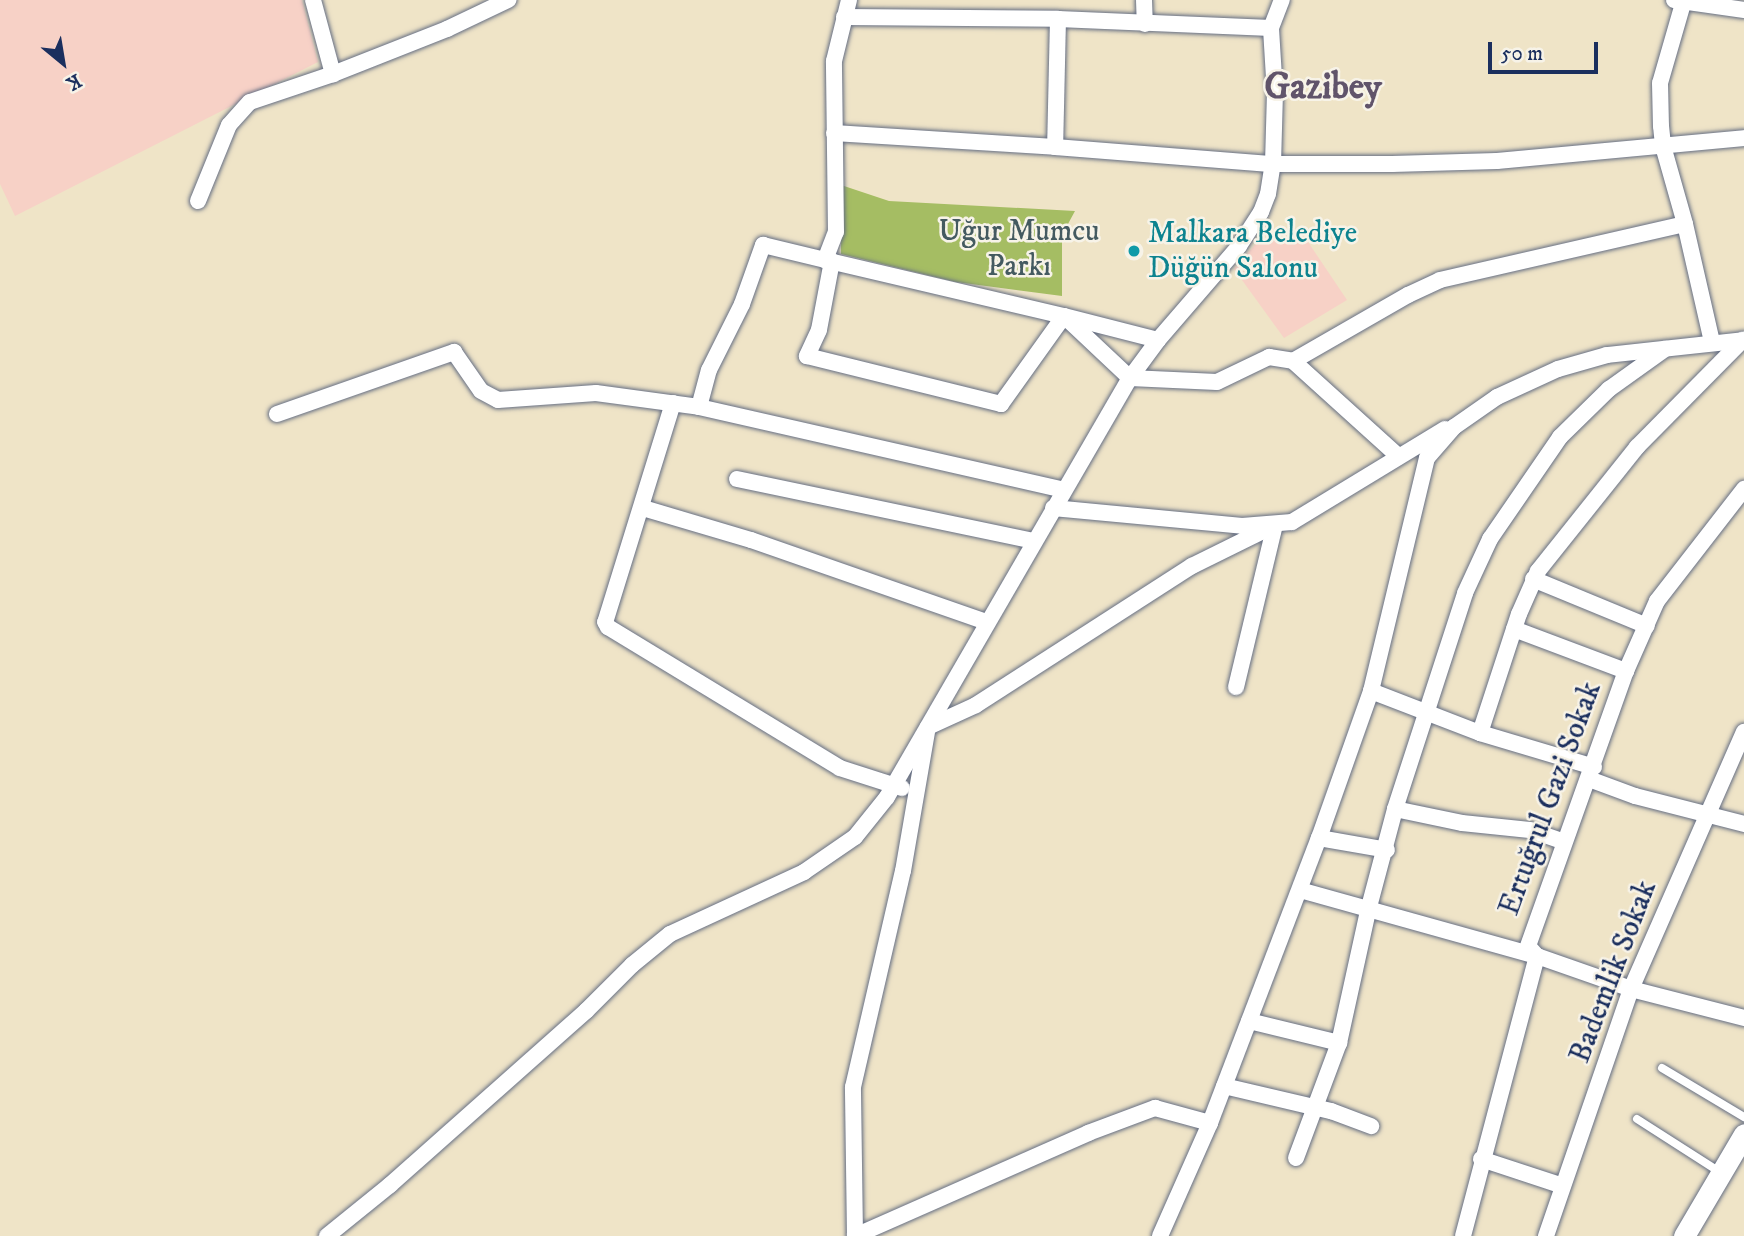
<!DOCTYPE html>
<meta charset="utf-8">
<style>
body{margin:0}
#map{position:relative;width:1744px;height:1236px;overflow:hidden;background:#efe4c7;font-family:"IM FELL DW Pica",serif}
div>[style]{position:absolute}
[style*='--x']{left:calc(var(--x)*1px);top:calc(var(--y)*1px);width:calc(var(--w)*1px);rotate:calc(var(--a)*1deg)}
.built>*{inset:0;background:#f7d1c6}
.green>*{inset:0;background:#a5bd63}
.roads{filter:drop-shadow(0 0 2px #656e83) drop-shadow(0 0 2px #656e83)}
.lane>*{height:8px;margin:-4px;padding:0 4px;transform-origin:4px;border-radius:4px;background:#fff}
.street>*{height:16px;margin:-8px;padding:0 8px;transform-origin:8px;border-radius:8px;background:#fff}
.secondary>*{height:21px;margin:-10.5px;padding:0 10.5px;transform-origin:10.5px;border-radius:10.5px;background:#fff}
.dots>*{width:19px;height:19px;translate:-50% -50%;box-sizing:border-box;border:4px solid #f7f3e8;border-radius:50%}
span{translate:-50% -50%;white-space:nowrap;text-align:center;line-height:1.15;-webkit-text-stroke:5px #f7f3e8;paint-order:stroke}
.park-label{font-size:30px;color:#445a60}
.culture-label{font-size:30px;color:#0d838f}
.left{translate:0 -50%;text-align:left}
.street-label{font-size:30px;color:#1b2f5e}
.district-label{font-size:37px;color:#60536a;font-weight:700}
.north{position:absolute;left:28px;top:28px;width:70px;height:70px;-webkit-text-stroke:5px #f7f3e8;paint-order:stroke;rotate:150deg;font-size:19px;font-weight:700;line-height:28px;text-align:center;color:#1b2f5e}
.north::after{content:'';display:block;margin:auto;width:24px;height:32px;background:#1b2f5e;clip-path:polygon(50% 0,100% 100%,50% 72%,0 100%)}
.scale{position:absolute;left:1488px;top:42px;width:110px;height:32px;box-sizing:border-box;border:4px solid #1b2f5e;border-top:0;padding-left:9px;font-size:21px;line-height:24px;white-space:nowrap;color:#1b2f5e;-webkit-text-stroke:5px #f7f3e8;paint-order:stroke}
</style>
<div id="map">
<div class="built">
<i style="clip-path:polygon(0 0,302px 0,318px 62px,15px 216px,0 184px)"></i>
<i style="clip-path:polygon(1304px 236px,1347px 300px,1284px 338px,1234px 269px,1259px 240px)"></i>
</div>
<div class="green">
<i style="clip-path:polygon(841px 185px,889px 201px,1075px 211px,1062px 235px,1062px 296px,956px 282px,841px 254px)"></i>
</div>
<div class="roads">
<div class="lane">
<i style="--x:1662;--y:1068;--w:96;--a:30.9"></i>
<i style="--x:1637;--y:1119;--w:98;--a:32.6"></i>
</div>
<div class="street">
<i style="--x:313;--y:0;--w:77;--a:74.9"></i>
<i style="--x:1144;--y:0;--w:24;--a:88"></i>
<i style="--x:1674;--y:0;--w:71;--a:8.1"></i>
<i style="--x:1684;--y:0;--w:86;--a:106.1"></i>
<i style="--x:1660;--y:83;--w:43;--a:88.7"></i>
<i style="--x:1661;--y:126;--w:20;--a:84"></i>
<i style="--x:1663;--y:146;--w:81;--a:74.2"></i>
<i style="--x:1685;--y:224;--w:121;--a:77.1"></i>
<i style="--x:844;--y:17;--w:214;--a:0.5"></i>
<i style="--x:1058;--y:19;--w:213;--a:2.4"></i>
<i style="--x:1058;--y:19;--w:128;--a:91.3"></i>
<i style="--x:1055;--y:147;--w:219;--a:4.5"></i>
<i style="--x:1273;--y:164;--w:119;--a:0"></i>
<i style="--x:1392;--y:164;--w:105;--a:-1.6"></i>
<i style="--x:1497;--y:161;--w:248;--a:-5.3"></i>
<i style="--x:834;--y:133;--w:221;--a:3.6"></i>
<i style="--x:198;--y:201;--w:82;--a:-67.8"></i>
<i style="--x:229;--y:125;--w:31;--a:-48"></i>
<i style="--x:250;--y:102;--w:88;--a:-18.6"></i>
<i style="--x:333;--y:74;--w:123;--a:-21.5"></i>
<i style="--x:447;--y:29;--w:68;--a:-25.4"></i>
<i style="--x:825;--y:260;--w:245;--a:13.2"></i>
<i style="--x:1064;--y:316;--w:91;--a:43.2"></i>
<i style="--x:1130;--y:378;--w:87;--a:2.6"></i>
<i style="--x:1217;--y:382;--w:58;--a:-25.7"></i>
<i style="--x:1269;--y:357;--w:24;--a:9"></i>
<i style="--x:1293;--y:361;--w:142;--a:42.1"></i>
<i style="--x:832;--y:261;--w:70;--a:100.7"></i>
<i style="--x:819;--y:330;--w:29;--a:115"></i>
<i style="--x:807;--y:356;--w:200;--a:13.9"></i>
<i style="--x:1001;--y:404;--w:108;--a:-54.4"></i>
<i style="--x:1064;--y:316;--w:97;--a:14.3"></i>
<i style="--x:1293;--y:361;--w:133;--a:-29.9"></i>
<i style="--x:1408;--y:295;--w:35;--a:-25"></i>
<i style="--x:1440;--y:280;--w:251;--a:-12.9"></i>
<i style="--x:673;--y:403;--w:229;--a:107.2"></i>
<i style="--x:605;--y:622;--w:6;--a:59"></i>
<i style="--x:608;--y:627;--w:271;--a:31.3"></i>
<i style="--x:840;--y:768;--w:65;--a:17.9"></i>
<i style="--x:699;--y:407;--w:38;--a:-75"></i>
<i style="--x:709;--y:370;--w:74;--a:-63.4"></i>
<i style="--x:742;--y:304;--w:63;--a:-70.4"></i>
<i style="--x:763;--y:245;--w:64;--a:13.6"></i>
<i style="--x:825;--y:260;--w:30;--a:-69"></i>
<i style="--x:836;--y:232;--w:171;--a:-90.7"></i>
<i style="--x:834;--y:61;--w:63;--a:-76.2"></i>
<i style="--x:277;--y:414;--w:188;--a:-19.3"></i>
<i style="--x:454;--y:352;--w:47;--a:55.3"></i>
<i style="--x:481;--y:391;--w:19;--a:28"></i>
<i style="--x:498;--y:400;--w:98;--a:-4.1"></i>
<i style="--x:596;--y:393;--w:104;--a:7.7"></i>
<i style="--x:699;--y:407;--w:373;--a:12.8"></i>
<i style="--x:737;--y:479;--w:302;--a:11.8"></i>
<i style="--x:643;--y:508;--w:113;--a:16.5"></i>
<i style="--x:751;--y:540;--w:250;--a:19.2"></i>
<i style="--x:1053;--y:508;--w:190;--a:5.4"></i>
<i style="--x:1242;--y:526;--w:50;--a:-4.6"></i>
<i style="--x:1292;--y:522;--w:179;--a:-31.3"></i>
<i style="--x:1533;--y:579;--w:123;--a:22.4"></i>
<i style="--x:1514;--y:629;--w:120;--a:20.6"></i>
<i style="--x:1236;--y:687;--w:167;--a:-76.5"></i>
<i style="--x:1371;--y:691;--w:117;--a:21.1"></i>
<i style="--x:1480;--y:733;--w:119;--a:16.6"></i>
<i style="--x:1480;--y:733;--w:125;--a:-71.9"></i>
<i style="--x:1519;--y:614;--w:47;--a:-66.2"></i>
<i style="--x:1538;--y:571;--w:159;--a:-51.4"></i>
<i style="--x:1637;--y:447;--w:151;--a:-45.3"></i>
<i style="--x:1589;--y:779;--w:49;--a:20.3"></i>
<i style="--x:1635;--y:796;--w:113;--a:14.4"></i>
<i style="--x:1395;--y:809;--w:68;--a:11.8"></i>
<i style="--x:1462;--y:823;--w:68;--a:5.9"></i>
<i style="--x:1530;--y:830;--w:36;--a:19"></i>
<i style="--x:1319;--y:838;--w:69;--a:10"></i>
<i style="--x:1300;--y:890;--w:246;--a:15.6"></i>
<i style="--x:1537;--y:956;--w:100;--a:19.3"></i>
<i style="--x:1631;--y:989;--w:117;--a:14.4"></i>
<i style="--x:1249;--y:1021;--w:93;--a:13.7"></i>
<i style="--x:1224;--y:1086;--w:110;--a:13.2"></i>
<i style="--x:1331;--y:1111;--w:43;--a:20.6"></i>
<i style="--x:1296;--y:1158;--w:123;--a:-69.5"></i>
<i style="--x:1339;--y:1043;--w:139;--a:-77.6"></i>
<i style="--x:1369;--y:907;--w:101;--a:-75.1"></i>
<i style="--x:1395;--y:809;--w:227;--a:-72"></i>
<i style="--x:1465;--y:593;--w:60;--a:-65.2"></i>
<i style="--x:1490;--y:539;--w:124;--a:-55.5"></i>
<i style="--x:1560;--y:437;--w:69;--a:-44.4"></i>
<i style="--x:1609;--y:389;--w:69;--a:-35.5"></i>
<i style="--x:1481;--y:1159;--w:86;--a:18.2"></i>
<i style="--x:327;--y:1236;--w:81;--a:-39"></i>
<i style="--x:390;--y:1185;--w:262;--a:-41.6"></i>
<i style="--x:586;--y:1011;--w:65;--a:-45"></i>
<i style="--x:632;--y:965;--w:49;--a:-39.2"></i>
<i style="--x:670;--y:934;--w:148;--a:-24.8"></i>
<i style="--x:804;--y:872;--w:62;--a:-34.5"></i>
<i style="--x:855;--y:837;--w:51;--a:-51.3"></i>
<i style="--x:887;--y:797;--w:484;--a:-59.9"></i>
<i style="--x:1130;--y:378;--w:47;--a:-53.6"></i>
<i style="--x:1158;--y:340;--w:124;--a:-49.2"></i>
<i style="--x:1239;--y:246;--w:40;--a:-57.1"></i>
<i style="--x:1261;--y:212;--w:19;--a:-69"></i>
<i style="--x:1268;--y:194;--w:30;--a:-81"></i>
<i style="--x:1273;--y:164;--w:70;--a:-88.4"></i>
<i style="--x:1275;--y:94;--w:66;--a:-93.5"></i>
<i style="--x:1271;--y:28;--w:30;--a:-69"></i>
<i style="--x:855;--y:1236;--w:149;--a:-90.8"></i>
<i style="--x:853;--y:1087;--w:222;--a:-77"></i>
<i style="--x:903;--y:871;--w:146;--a:-80.2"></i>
<i style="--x:928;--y:727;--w:53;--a:-24.6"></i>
<i style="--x:976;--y:705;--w:257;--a:-32.8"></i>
<i style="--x:1192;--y:566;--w:93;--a:-26.3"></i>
<i style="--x:855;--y:1236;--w:255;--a:-23.8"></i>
<i style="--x:1088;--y:1133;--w:72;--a:-20.5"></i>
<i style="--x:1155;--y:1108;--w:57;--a:15.3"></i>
<i style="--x:1160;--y:1236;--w:124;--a:-66.1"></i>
<i style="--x:1210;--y:1123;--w:305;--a:-69.1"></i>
<i style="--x:1319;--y:838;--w:156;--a:-70.5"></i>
<i style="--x:1371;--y:691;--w:240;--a:-76.5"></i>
<i style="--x:1427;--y:458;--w:41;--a:-48.9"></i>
<i style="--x:1454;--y:427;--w:52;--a:-34.9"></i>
<i style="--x:1497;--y:397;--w:67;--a:-24.7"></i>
<i style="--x:1558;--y:369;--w:51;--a:-15.9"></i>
<i style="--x:1607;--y:355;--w:138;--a:-6.2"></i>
<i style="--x:1463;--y:1236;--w:290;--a:-75.2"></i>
<i style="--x:1537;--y:956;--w:13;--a:-132"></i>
<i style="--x:1528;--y:946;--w:292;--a:-70.4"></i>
<i style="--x:1626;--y:671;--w:77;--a:-66.1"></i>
<i style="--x:1657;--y:601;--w:142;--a:-52.2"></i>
<i style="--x:1546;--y:1236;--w:261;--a:-71"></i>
<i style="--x:1631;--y:989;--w:281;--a:-66.3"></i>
</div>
<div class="secondary">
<i style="--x:1684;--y:1236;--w:118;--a:-59.5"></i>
</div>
</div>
<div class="dots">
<i style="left:1134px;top:251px;background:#0f9aa8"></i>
</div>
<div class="park-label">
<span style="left:1019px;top:249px">Uğur Mumcu<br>Parkı</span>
</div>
<div class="culture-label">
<span class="left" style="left:1148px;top:251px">Malkara Belediye<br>Düğün Salonu</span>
</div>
<div class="street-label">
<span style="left:1551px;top:799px;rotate:-70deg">Ertuğrul Gazi Sokak</span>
<span style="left:1614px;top:972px;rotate:-69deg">Bademlik Sokak</span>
</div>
<div class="district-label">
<span style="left:1323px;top:88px">Gazibey</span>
</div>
<div class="north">K</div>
<div class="scale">50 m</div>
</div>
